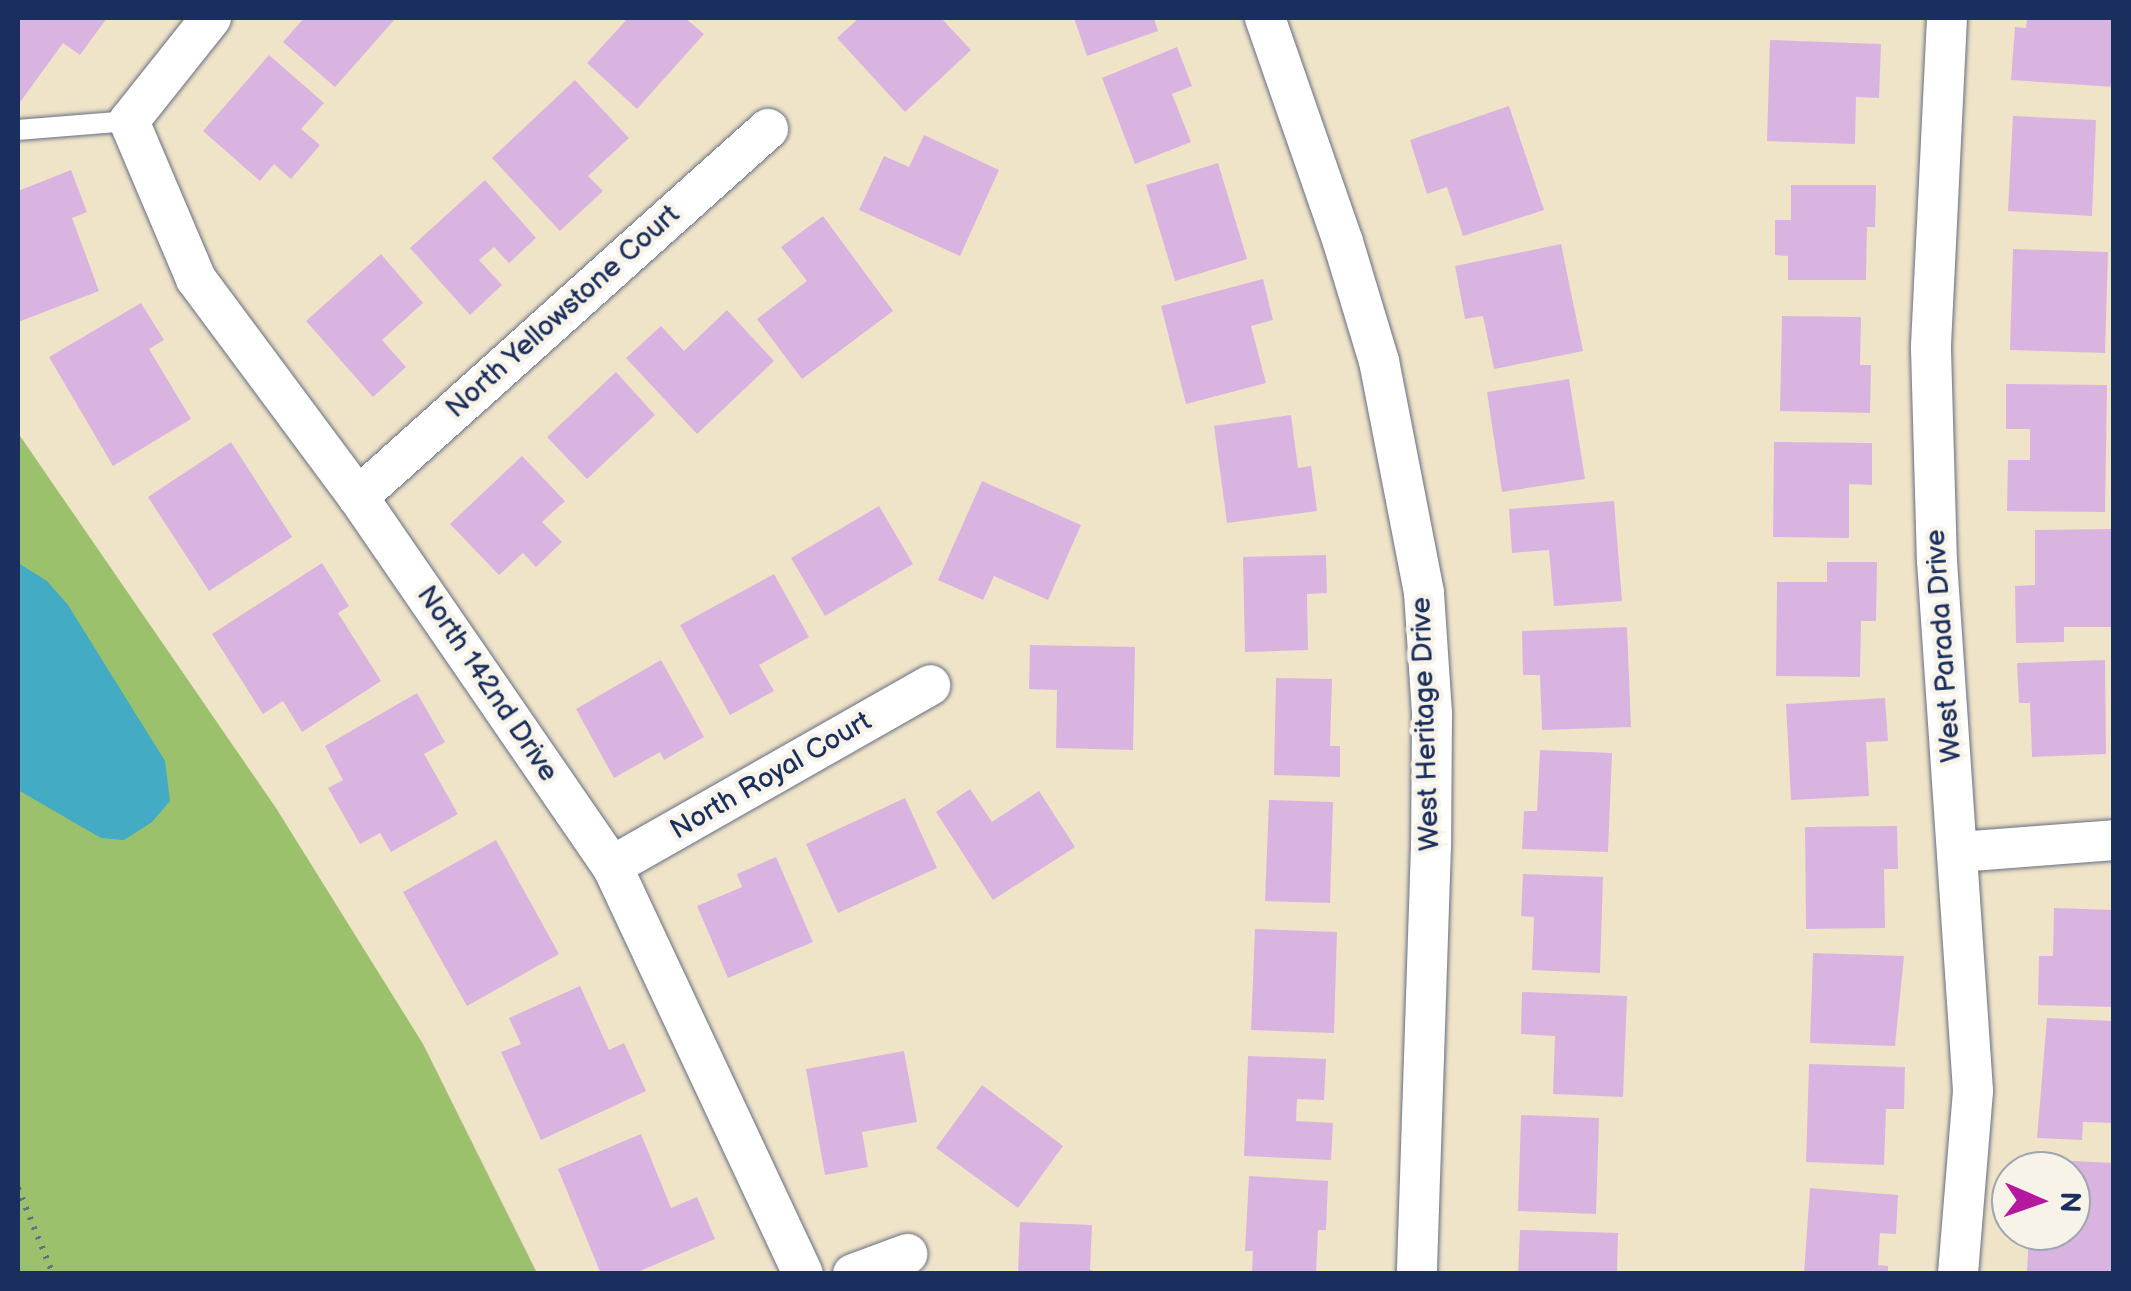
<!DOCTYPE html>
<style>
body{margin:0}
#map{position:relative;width:2131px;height:1291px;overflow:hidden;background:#f0e4c8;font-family:"Balsamiq Sans",sans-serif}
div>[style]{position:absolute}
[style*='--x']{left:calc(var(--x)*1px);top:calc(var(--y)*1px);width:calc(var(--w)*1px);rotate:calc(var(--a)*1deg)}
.green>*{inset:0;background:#9bc16c}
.water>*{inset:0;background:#43abc3}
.building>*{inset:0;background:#dab4e1}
.path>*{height:6px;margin-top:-3px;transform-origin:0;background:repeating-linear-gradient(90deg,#666e83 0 2.5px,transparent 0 10.5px)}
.roads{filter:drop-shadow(0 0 2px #666e83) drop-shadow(0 0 2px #666e83)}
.lane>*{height:20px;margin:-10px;padding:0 10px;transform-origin:10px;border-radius:10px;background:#fff}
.street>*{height:40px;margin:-20px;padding:0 20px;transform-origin:20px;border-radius:20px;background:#fff}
span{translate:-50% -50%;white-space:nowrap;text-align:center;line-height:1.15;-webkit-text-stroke:9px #f7f3e8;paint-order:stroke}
.street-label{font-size:28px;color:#1b2f5e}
.frame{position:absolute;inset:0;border:20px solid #1b2f5e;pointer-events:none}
.north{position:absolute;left:1991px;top:1151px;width:100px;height:100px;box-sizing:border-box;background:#f7f3e8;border:2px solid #9fa5b1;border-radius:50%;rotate:92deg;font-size:28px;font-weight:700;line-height:40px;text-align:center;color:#1b2f5e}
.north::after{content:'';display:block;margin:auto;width:35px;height:45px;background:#b5179e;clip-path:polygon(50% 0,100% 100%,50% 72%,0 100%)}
</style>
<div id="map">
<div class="green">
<i style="clip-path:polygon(18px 433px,276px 808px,423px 1044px,537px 1273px,18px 1273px)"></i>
</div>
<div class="water">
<i style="clip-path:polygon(18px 563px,47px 581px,68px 605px,165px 761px,170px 801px,152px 822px,124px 840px,101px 838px,18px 790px)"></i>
</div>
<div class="building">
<i style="clip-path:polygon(18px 18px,107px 18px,80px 55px,63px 43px,18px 105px)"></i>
<i style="clip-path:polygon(304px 18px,396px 18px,335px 87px,283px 42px)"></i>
<i style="clip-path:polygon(628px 18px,685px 18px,704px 34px,637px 109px,587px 63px)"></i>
<i style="clip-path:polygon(859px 18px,941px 18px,971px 50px,905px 112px,837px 38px)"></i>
<i style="clip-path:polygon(1074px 18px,1154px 18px,1158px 31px,1087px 56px)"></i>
<i style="clip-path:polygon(2027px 18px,2114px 18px,2114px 87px,2011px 80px,2015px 27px,2026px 28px)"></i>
<i style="clip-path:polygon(1770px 40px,1881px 44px,1879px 98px,1856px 97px,1855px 144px,1767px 141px)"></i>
<i style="clip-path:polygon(1177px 47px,1192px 86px,1172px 94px,1191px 142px,1135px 164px,1102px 78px)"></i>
<i style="clip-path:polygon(269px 55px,324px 103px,301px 129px,320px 145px,291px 179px,274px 164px,260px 181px,203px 131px)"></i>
<i style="clip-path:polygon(575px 80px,629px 138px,588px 176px,603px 191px,560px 231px,492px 158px)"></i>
<i style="clip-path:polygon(1509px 106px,1544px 210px,1463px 236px,1447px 187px,1427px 194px,1410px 140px)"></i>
<i style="clip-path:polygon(2013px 116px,2096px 120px,2092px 216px,2008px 211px)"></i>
<i style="clip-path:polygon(924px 135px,999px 170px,960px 256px,859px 210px,884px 156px,909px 167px)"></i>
<i style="clip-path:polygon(1218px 163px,1247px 259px,1175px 281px,1146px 185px)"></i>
<i style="clip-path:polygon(71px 170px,87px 212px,72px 218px,99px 291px,18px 322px,18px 191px)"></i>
<i style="clip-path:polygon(485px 180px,536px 238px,509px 263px,494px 247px,479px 260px,502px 285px,470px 315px,410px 248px)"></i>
<i style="clip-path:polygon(1791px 185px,1876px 185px,1875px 227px,1867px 227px,1866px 280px,1788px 280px,1788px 256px,1775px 255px,1775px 220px,1791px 220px)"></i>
<i style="clip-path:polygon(823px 216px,893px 311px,802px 379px,757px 319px,807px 281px,781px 247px)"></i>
<i style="clip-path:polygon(1561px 244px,1583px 351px,1494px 369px,1483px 316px,1465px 319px,1455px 266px)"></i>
<i style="clip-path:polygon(2013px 249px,2108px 252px,2105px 353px,2010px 350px)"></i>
<i style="clip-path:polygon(381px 254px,423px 303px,382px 340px,406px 367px,373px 397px,306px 321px)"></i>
<i style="clip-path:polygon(1263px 279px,1273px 320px,1251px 326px,1266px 383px,1186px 404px,1161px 306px)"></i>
<i style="clip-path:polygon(141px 303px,164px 340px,149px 349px,191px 419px,113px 466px,49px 357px)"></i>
<i style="clip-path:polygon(727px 310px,774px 361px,697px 434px,626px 358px,661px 326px,684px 351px)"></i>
<i style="clip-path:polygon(1782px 316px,1861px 317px,1860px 365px,1871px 365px,1870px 413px,1780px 411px)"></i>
<i style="clip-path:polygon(616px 372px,655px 415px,587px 479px,547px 437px)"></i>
<i style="clip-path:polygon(1569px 379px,1585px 479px,1502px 492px,1487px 392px)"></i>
<i style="clip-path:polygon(2006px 384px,2107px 385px,2105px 512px,2007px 511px,2008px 460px,2030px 460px,2030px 429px,2006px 429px)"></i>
<i style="clip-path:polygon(1291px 415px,1298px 468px,1311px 466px,1317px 511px,1227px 523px,1214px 426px)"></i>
<i style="clip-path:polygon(231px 442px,292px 537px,209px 591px,148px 497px)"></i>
<i style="clip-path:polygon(1774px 442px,1872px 443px,1872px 485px,1849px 484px,1849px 538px,1773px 537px)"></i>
<i style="clip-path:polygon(522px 456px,565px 501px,542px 522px,562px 542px,536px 567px,523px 553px,499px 575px,450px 524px)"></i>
<i style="clip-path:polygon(982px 481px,1081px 525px,1048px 600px,994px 576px,983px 600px,938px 580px)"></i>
<i style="clip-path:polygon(1614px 501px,1622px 601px,1554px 606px,1549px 550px,1512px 553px,1509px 509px)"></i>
<i style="clip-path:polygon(879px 506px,913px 564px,825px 616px,791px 558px)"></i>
<i style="clip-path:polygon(2112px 529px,2112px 627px,2064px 627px,2064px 642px,2016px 643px,2015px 586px,2035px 585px,2035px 530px)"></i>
<i style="clip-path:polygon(1326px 555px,1327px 593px,1307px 594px,1308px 650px,1245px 652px,1243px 557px)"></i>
<i style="clip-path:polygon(1827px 562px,1877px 562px,1876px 621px,1861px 621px,1860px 677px,1776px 676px,1777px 582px,1827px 582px)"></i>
<i style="clip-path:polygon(322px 563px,349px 606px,338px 613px,381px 681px,302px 732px,283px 701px,263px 714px,212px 634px)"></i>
<i style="clip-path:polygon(774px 574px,809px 637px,759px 665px,774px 691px,730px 715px,680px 625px)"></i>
<i style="clip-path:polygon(1627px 627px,1631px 727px,1542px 730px,1540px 675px,1523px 675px,1522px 631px)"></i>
<i style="clip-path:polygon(1030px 645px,1135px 647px,1133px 750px,1056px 748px,1057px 690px,1029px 689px)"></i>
<i style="clip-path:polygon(661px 660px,704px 737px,664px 760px,660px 752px,614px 778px,576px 709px)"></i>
<i style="clip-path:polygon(2105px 660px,2106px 754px,2032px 757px,2030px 703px,2019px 703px,2017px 663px)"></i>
<i style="clip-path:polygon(1276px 678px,1332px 679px,1330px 746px,1340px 746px,1340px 777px,1274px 775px)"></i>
<i style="clip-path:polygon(417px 693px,445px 742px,424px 754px,458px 814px,391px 852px,380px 833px,360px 844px,328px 788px,343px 780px,325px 746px)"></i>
<i style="clip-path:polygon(1885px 698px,1888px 741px,1866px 742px,1869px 796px,1791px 800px,1786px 704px)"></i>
<i style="clip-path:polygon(1540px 750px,1612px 753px,1608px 852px,1522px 849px,1524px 811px,1537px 811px)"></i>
<i style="clip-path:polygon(970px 789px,992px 822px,1039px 791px,1075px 847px,993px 900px,936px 812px)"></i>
<i style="clip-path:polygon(905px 798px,937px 868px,838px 913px,806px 844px)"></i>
<i style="clip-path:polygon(1269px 800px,1333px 802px,1330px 903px,1265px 901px)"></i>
<i style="clip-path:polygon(1897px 826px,1898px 869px,1884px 869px,1885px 928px,1806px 929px,1805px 827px)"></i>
<i style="clip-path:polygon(496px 840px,559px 954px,467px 1006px,403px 892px)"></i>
<i style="clip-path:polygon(776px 857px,813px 942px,728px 978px,697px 906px,742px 887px,737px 874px)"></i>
<i style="clip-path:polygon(1523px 874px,1603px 877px,1600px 973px,1532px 970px,1534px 917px,1521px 916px)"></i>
<i style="clip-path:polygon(2054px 908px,2114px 910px,2114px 1007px,2038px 1005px,2039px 956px,2053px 956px)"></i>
<i style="clip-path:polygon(1255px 929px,1337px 932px,1334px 1033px,1251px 1030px)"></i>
<i style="clip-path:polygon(1813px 953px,1904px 956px,1895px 1046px,1810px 1043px)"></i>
<i style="clip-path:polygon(580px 986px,609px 1050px,624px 1043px,646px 1091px,541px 1140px,501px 1052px,521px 1044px,509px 1018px)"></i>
<i style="clip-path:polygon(1522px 992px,1627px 996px,1623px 1097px,1553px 1094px,1555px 1036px,1521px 1034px)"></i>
<i style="clip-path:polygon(2047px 1018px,2114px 1021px,2114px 1123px,2083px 1122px,2082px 1140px,2037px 1138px)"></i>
<i style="clip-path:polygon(904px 1051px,917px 1122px,862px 1132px,868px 1167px,825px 1175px,806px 1069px)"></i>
<i style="clip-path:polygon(1248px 1056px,1326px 1059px,1324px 1100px,1297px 1099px,1296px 1121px,1333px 1123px,1331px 1160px,1244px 1156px)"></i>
<i style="clip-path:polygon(1809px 1064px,1905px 1067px,1904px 1109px,1886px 1109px,1884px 1165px,1806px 1162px)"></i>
<i style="clip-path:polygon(982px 1085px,1063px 1146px,1018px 1208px,936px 1148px)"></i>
<i style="clip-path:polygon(1521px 1115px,1599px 1118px,1596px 1214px,1518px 1211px)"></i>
<i style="clip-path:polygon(641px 1134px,671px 1208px,697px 1197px,715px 1239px,633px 1274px,601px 1274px,558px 1169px)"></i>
<i style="clip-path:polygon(2051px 1160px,2114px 1163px,2114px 1274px,2027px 1271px,2029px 1231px,2071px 1231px,2071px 1171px,2051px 1171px)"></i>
<i style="clip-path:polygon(1249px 1176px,1328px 1181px,1326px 1230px,1318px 1230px,1316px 1274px,1252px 1274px,1253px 1251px,1245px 1251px)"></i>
<i style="clip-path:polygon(1810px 1188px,1898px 1195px,1896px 1234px,1880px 1233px,1878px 1265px,1888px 1266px,1888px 1274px,1804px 1274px)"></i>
<i style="clip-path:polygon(1020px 1222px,1092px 1225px,1090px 1270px,1105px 1274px,1018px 1274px)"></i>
<i style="clip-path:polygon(1520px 1230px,1618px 1233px,1617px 1274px,1518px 1274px)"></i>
</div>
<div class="path">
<i style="--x:18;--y:1188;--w:93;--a:67.9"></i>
</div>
<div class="roads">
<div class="lane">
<i style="--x:18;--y:130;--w:111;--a:-4.6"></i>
</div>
<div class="street">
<i style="--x:211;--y:18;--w:132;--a:128.5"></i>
<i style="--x:129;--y:121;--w:172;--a:67"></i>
<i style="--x:196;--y:279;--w:272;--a:53.4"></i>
<i style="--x:358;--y:497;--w:448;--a:55.5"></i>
<i style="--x:612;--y:866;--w:450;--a:64.9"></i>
<i style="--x:1265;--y:18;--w:237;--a:70.8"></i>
<i style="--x:1343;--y:242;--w:124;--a:73.2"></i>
<i style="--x:1379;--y:361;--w:236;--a:79"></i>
<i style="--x:1424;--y:593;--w:120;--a:86.2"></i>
<i style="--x:1432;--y:713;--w:133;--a:90.4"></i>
<i style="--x:1431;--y:846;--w:428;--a:91.9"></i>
<i style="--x:1947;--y:18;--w:331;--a:92.8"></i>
<i style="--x:1931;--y:349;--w:212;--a:88.4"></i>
<i style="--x:1937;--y:561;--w:531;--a:86.11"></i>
<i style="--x:1973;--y:1091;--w:184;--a:94.7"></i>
<i style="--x:358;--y:497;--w:551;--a:-41.91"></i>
<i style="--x:1959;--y:852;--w:155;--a:-4.4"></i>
<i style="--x:612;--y:866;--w:366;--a:-29.6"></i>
<i style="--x:853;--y:1274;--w:58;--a:-20.3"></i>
</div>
</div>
<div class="street-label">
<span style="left:563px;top:312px;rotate:-42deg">North Yellowstone Court</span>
<span style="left:1944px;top:646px;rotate:-94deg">West Parada Drive</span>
<span style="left:487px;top:684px;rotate:56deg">North 142nd Drive</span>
<span style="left:1426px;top:724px;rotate:-92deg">West Heritage Drive</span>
<span style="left:771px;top:776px;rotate:-30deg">North Royal Court</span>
</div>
<div class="frame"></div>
<div class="north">N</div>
</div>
